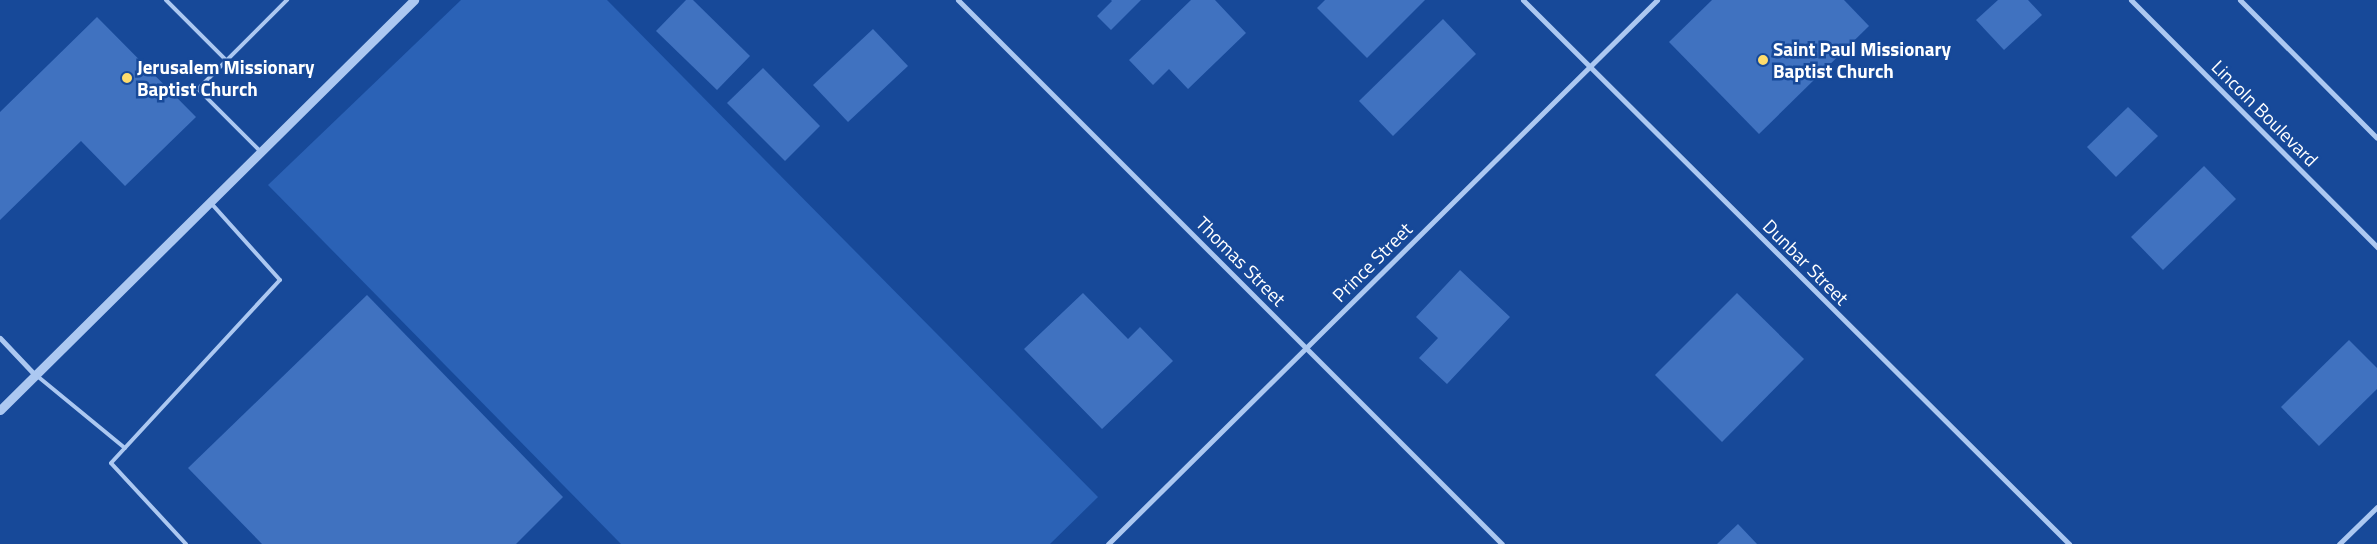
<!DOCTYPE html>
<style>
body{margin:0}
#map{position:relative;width:2377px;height:544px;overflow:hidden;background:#174999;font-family:"Titillium Web",sans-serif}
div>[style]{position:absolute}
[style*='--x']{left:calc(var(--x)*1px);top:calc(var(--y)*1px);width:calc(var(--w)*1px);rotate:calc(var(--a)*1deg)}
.green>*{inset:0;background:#2b62b6}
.building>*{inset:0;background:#4072c0}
.service>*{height:4px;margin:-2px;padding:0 2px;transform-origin:2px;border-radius:2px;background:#acc8f1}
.minor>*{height:5px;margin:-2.5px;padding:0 2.5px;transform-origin:2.5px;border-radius:2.5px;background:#acc8f1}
.tertiary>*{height:9px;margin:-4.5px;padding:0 4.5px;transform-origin:4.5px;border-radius:4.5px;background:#acc8f1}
.dots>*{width:14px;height:14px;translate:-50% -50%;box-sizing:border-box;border:2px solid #174999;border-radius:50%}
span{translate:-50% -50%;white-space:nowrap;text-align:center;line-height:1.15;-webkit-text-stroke:5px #174999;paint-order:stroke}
.poi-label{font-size:19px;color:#fff;font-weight:700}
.left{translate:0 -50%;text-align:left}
.street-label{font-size:19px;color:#fff}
</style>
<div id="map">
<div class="green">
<i style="clip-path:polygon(461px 0,607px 0,1098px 497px,1050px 544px,621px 544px,268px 185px)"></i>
</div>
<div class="building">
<i style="clip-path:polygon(686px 0,693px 0,750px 56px,717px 90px,656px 31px)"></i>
<i style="clip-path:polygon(1111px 0,1141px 0,1111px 30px,1097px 16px,1112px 1px)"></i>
<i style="clip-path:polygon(1191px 0,1215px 0,1246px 33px,1188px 89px,1169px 69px,1153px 85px,1129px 60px)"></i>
<i style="clip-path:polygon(1325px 0,1425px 0,1367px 58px,1317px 8px)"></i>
<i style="clip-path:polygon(1712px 0,1844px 0,1869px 26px,1759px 134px,1669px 42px)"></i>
<i style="clip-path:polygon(1998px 0,2028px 0,2042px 15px,2004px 50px,1976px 20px)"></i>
<i style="clip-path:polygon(97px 17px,196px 117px,125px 186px,81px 141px,0 220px,0 112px)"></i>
<i style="clip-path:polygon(1443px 19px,1476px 54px,1393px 136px,1359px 101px)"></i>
<i style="clip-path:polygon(873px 29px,908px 66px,848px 122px,813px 85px)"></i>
<i style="clip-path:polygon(763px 68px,820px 126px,785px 161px,727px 103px)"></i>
<i style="clip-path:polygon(2128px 107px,2158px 136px,2116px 177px,2087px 147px)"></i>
<i style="clip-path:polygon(2204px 166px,2236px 199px,2163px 270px,2131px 237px)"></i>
<i style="clip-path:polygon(1460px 270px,1510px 317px,1447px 384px,1419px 358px,1438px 338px,1416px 317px)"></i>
<i style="clip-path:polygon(1083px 293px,1128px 339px,1140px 327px,1173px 361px,1102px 429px,1024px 349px)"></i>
<i style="clip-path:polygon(1737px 293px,1804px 359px,1722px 442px,1655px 375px)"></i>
<i style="clip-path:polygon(367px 295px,563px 497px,516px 544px,262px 544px,188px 468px)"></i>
<i style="clip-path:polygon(2349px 340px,2377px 368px,2377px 389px,2319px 446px,2281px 407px)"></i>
<i style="clip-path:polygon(1738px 524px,1757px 544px,1717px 544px)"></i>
</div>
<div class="service">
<i style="--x:166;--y:0;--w:86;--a:45"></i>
<i style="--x:261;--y:152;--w:89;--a:-135"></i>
<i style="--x:198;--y:89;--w:126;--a:-45"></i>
<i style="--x:36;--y:375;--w:115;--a:39.4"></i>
<i style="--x:186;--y:544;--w:110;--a:-132.8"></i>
<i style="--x:111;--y:463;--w:249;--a:-47.3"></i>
<i style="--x:280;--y:280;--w:105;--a:-131.9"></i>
</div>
<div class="minor">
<i style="--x:958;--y:0;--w:769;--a:45"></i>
<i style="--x:1523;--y:0;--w:771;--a:44.89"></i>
<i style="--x:2131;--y:0;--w:349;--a:45.1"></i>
<i style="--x:2240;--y:0;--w:194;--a:45.2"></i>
<i style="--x:0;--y:338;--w:51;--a:46.6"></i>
<i style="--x:1108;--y:544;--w:773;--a:-44.74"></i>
<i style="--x:2339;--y:544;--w:53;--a:-44.2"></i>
</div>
<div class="tertiary">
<i style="--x:0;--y:410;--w:583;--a:-44.72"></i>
</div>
<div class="dots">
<i style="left:1763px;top:60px;background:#ffdc6c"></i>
<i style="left:127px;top:78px;background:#ffdc6c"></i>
</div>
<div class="poi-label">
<span class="left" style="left:1773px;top:60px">Saint Paul Missionary<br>Baptist Church</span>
<span class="left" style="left:137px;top:78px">Jerusalem Missionary<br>Baptist Church</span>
</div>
<div class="street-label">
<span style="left:2265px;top:113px;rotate:45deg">Lincoln Boulevard</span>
<span style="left:1241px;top:261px;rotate:45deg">Thomas Street</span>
<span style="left:1372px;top:262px;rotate:-45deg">Prince Street</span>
<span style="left:1806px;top:262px;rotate:45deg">Dunbar Street</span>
</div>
</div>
